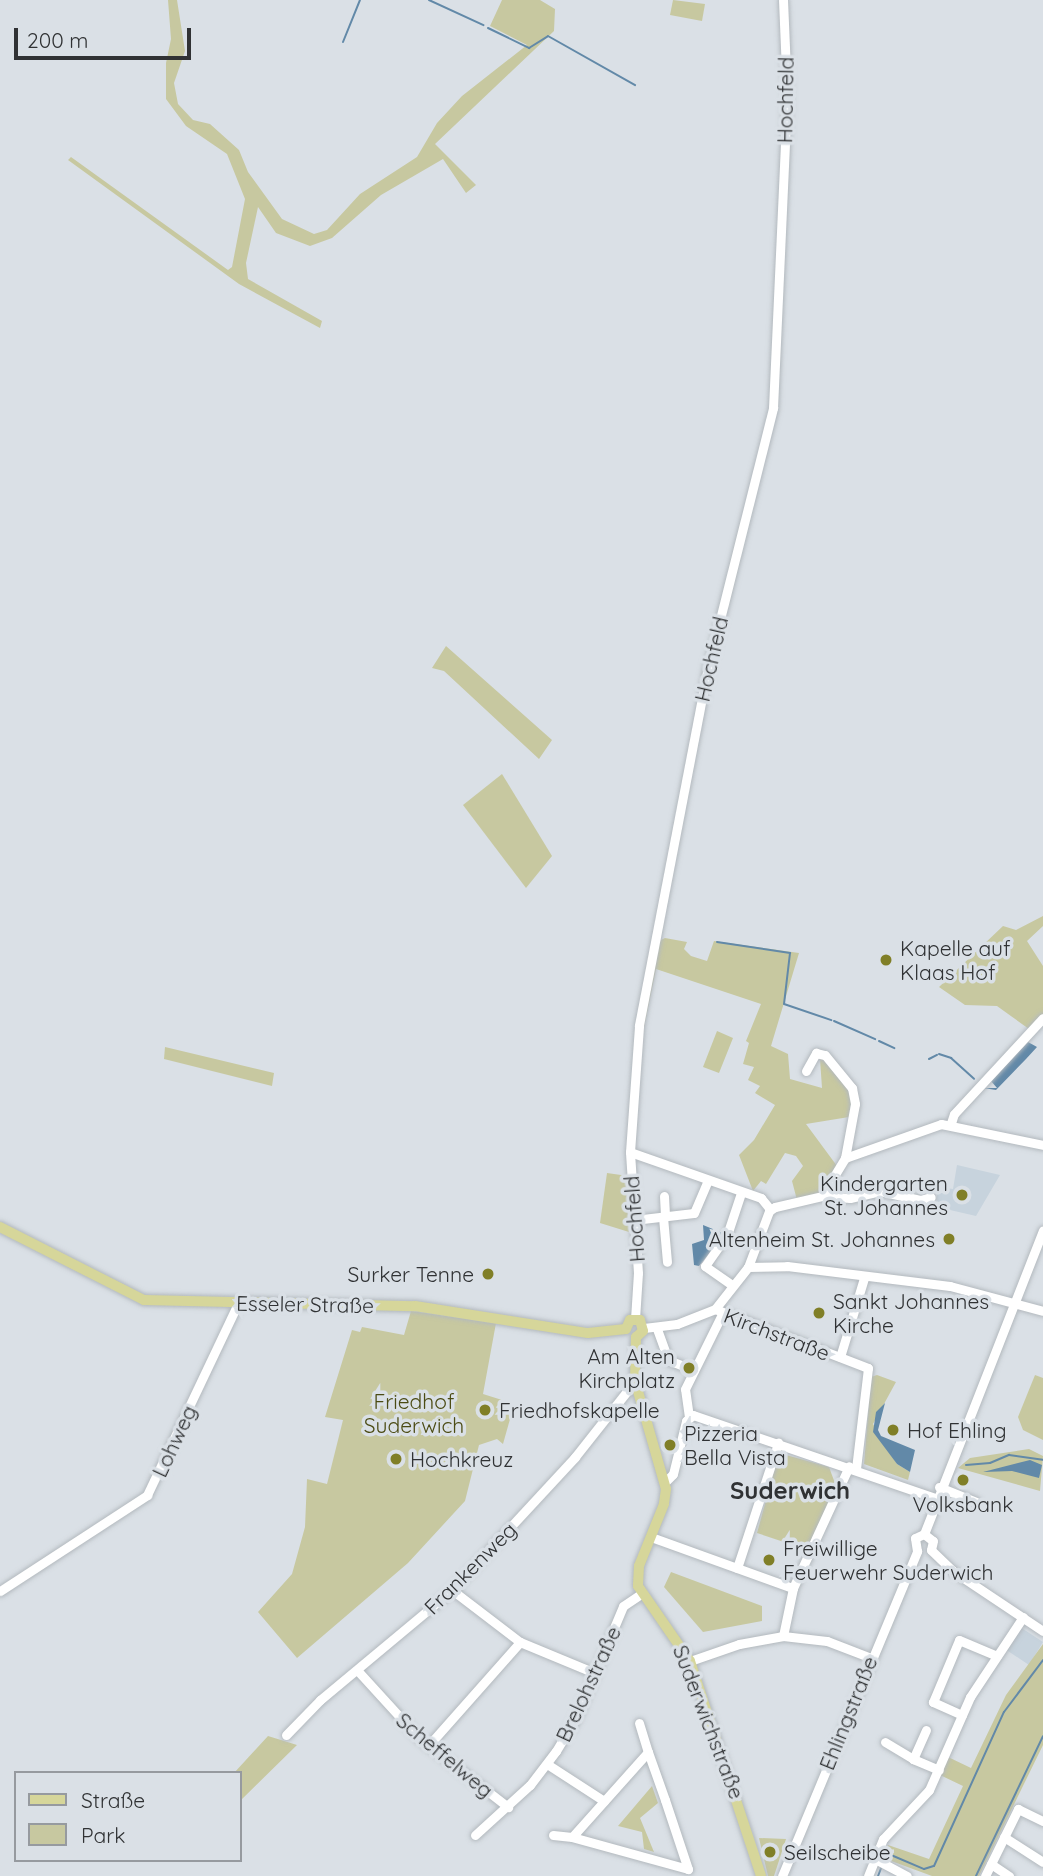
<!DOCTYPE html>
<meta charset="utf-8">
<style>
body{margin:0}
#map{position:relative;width:1043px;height:1876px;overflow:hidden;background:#dae0e6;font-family:Quicksand,sans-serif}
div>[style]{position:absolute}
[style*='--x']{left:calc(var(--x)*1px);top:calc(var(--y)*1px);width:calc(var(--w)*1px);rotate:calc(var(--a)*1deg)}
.built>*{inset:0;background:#c7d3dd}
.green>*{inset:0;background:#c7c8a0}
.water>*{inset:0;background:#6289a8}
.stream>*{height:2px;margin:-1px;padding:0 1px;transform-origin:1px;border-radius:1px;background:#6289a8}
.roads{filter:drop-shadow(0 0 2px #b3b9be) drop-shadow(0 0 2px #b3b9be)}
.minor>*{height:9px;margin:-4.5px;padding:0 4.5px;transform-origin:4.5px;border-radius:4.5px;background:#fff}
.major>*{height:10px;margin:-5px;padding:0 5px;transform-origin:5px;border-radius:5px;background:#d6d69a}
.dots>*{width:19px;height:19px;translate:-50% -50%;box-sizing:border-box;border:4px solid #dae0e6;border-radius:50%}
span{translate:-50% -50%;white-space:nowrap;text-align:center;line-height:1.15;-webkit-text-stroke:7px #dae0e6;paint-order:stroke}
.street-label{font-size:21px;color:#303234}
.poi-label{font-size:21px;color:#303234}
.left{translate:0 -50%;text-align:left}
.right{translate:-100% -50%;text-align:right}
.park-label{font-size:21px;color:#4b4b13}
.quarter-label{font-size:24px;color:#303234;font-weight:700}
.legend{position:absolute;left:14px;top:1771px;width:228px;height:91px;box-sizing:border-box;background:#dae0e6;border:2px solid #969a9f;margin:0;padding:9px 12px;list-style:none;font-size:21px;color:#303234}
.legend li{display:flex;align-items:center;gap:14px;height:35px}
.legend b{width:35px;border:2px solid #969a9f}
.scale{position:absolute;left:14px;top:28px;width:177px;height:32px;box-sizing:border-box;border:4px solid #303234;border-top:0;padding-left:9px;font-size:21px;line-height:24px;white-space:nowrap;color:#303234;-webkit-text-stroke:5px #dae0e6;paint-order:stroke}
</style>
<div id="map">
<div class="built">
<i style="clip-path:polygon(957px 1165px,1000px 1175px,976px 1216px,950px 1210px,936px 1200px,939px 1187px,953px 1189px)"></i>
<i style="clip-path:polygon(1020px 1627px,1043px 1642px,1029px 1665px,1005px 1649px)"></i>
</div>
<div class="green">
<i style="clip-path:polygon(168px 0,177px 0,185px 51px,174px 83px,178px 104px,193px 120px,210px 124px,239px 150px,248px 172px,282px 219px,314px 234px,327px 230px,360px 194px,417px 157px,437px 123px,462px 96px,527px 45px,490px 26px,502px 0,540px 0,555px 9px,554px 31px,435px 144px,476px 185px,466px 193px,443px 159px,381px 195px,332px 238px,310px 246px,276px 233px,258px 207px,246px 263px,248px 279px,322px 321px,320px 328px,239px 284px,68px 160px,71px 157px,228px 270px,232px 267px,245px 199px,227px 154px,186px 126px,166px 99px,166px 63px,171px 39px)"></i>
<i style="clip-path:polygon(673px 0,705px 4px,702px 21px,670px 15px)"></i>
<i style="clip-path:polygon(446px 646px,552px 740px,539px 759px,444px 671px,432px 668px)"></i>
<i style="clip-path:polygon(502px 774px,552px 856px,526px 888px,463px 805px)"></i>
<i style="clip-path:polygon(1043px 916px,1043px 926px,1027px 941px,1043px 966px,1043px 1015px,1029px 1029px,997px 1006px,965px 1005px,939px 987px,1003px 926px,1016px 930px)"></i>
<i style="clip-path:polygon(665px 938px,687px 942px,684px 949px,691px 956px,707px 961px,714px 941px,799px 953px,771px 1046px,788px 1054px,790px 1079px,822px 1088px,820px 1059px,825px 1058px,852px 1094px,849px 1117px,806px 1124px,837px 1166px,820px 1194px,797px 1200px,792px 1181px,803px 1166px,796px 1156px,785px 1153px,766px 1184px,761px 1181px,753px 1191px,739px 1155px,754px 1140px,775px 1105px,755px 1093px,760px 1086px,748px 1080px,754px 1067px,743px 1064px,749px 1043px,746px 1041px,761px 1004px,656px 969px,640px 1047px,634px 1147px,633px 1075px,659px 941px)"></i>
<i style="clip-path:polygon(717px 1031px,733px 1038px,719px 1073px,703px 1067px)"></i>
<i style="clip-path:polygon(165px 1047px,274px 1073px,272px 1086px,164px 1059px)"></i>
<i style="clip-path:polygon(607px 1173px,628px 1176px,629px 1232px,600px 1223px)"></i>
<i style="clip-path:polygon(411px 1311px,496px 1323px,483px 1394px,502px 1400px,500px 1409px,512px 1412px,503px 1444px,497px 1439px,479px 1445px,465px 1501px,408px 1563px,297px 1658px,258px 1612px,292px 1574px,305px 1527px,307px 1479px,327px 1484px,343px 1420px,325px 1417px,352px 1330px,360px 1332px,362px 1327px,404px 1335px)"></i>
<i style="clip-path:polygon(877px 1375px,896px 1382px,873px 1424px,897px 1464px,910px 1472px,908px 1480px,864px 1464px,871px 1377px)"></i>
<i style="clip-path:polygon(1035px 1375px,1043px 1378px,1043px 1440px,1023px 1430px,1018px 1417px)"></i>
<i style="clip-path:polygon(1029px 1449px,1043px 1456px,1040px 1491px,958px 1468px,970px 1458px)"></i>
<i style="clip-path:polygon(779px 1453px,829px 1467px,836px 1486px,808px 1550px,757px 1533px)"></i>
<i style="clip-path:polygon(671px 1572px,762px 1606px,762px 1621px,703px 1632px,664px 1587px)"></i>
<i style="clip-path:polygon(1043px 1644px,1043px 1745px,979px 1876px,932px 1876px,883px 1858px,888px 1845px,929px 1859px,963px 1786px,940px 1775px,948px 1757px,971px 1768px,1006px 1695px)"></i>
<i style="clip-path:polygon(268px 1736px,297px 1745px,240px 1801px,240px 1773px,234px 1773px)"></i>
<i style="clip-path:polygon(652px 1786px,658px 1803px,640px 1818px,654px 1852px,644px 1849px,642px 1832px,618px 1826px)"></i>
<i style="clip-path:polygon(759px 1838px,786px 1839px,774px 1876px,768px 1876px)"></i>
</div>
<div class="water">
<i style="clip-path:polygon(1028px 1042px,1037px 1047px,1026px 1059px,996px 1090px,983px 1088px,997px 1088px,991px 1081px)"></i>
<i style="clip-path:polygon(703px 1225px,725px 1234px,699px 1266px,694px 1265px,692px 1244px,704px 1240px)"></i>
<i style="clip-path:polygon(885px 1403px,878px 1430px,881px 1436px,915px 1450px,910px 1472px,897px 1464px,873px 1432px,876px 1412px)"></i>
<i style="clip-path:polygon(1030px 1460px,1042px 1465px,1039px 1478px,1012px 1471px,983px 1472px)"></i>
</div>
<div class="stream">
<i style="--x:429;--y:0;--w:60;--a:24.8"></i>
<i style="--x:488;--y:28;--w:46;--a:26"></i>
<i style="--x:529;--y:48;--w:22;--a:-32"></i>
<i style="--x:548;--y:36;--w:100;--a:29.4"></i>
<i style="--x:343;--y:42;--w:45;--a:-68"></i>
<i style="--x:717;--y:942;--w:74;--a:8.6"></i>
<i style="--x:790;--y:953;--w:51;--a:96.7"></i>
<i style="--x:784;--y:1004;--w:50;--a:18.8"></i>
<i style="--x:834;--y:1021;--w:45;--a:23.7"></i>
<i style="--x:879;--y:1041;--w:17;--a:25"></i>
<i style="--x:939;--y:1054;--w:13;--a:18"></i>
<i style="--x:951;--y:1058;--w:31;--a:42"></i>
<i style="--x:929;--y:1059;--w:9;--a:-27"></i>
<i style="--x:966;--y:1465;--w:24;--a:-5"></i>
<i style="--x:990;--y:1463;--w:21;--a:-23"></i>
<i style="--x:1009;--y:1455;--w:34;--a:8"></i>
<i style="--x:886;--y:1859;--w:6;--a:-39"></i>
<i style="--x:891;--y:1855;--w:36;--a:23"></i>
<i style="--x:924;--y:1869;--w:10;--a:-17"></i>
<i style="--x:934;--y:1866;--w:169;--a:-65.6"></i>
<i style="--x:1004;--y:1712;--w:65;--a:-53.1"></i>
<i style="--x:878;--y:1876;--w:9;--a:-69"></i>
<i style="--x:976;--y:1876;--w:155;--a:-64.4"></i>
</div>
<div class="roads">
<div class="minor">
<i style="--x:806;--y:1071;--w:21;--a:-61"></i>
<i style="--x:816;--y:1053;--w:9;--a:13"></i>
<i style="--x:825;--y:1055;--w:43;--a:50.7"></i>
<i style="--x:852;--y:1088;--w:16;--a:79"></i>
<i style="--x:855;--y:1104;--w:55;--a:100.5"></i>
<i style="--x:951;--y:1123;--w:9;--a:-72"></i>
<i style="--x:954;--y:1114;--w:131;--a:-47.2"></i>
<i style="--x:630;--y:1152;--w:139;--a:19.3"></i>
<i style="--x:761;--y:1198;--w:14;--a:51"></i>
<i style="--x:664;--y:1196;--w:21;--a:87"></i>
<i style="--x:822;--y:1196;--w:44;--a:-58.8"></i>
<i style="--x:845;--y:1158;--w:102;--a:-19.5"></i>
<i style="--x:941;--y:1124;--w:104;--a:11.6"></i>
<i style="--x:663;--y:1217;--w:45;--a:84.9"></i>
<i style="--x:634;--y:1220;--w:60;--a:-6.7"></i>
<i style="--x:694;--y:1213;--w:34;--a:-67"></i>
<i style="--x:748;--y:1267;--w:39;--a:-1"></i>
<i style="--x:787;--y:1266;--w:164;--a:7"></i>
<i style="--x:950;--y:1286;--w:96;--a:15"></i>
<i style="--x:732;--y:1285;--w:33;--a:-145"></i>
<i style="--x:705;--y:1266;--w:38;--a:-55"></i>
<i style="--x:727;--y:1235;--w:44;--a:-71.6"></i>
<i style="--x:715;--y:1309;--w:164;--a:21.1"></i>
<i style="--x:868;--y:1368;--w:102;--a:96.8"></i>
<i style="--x:635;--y:1319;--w:46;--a:-86.3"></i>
<i style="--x:638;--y:1273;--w:121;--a:-93.8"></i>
<i style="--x:630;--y:1152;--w:127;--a:-85.9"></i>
<i style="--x:639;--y:1025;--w:369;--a:-79.1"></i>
<i style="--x:709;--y:663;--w:263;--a:-75.9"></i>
<i style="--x:773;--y:408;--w:313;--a:-87.4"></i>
<i style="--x:787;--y:95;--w:95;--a:-92.4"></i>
<i style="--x:644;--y:1328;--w:33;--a:-7"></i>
<i style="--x:677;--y:1324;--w:41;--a:-21.5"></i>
<i style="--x:715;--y:1309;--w:53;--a:-51.8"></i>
<i style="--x:748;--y:1267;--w:60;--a:-69.4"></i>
<i style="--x:769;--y:1211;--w:7;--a:-34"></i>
<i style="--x:775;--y:1207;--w:48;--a:-13.2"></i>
<i style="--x:822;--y:1196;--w:28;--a:4"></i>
<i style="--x:850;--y:1198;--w:31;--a:-13"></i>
<i style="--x:880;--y:1191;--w:41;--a:12.7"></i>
<i style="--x:920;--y:1200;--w:11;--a:-15"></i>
<i style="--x:657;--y:1329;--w:33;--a:70"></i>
<i style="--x:668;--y:1360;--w:28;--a:21"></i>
<i style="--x:840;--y:1357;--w:83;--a:-73.1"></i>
<i style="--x:689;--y:1417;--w:28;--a:-98"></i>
<i style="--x:685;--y:1389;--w:84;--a:-63.7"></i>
<i style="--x:665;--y:1482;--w:11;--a:-45"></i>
<i style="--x:673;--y:1474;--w:55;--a:-76.2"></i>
<i style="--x:686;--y:1421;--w:9;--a:-41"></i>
<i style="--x:693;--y:1415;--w:256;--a:18.9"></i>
<i style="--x:939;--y:1487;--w:40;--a:22"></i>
<i style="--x:924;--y:1534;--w:326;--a:-68.6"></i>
<i style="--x:924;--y:1534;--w:11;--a:38"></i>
<i style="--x:933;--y:1541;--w:9;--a:103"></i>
<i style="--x:651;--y:1537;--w:151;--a:19.8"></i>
<i style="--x:793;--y:1588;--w:134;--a:-65.3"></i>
<i style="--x:931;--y:1550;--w:30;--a:44"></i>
<i style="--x:953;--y:1571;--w:108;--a:33.7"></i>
<i style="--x:917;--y:1551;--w:13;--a:-99"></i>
<i style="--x:915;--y:1538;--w:10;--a:-24"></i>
<i style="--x:737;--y:1568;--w:132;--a:-71.8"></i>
<i style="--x:452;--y:1590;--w:86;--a:37.4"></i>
<i style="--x:520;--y:1642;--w:81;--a:22.5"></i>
<i style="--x:0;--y:1591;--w:176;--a:-33.1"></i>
<i style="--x:147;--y:1495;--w:212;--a:-64.6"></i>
<i style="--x:783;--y:1636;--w:49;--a:-78.2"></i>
<i style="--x:690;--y:1661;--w:52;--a:-19.1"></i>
<i style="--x:739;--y:1644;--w:45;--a:-10.3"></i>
<i style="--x:783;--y:1636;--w:44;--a:6.5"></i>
<i style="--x:827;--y:1641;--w:47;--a:21.1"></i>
<i style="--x:357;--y:1670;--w:92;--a:47.6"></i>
<i style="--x:419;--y:1738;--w:113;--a:37.8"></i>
<i style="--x:962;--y:1715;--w:32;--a:-156"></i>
<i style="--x:933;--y:1702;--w:67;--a:-67.2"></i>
<i style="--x:959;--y:1640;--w:41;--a:22.8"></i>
<i style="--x:639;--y:1723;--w:30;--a:73"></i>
<i style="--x:926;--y:1730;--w:32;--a:114"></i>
<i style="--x:913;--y:1759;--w:28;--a:23"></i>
<i style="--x:286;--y:1735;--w:49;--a:-45.8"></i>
<i style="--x:320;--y:1700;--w:172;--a:-39.8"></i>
<i style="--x:452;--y:1590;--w:181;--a:-47.2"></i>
<i style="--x:575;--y:1457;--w:97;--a:-51.7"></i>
<i style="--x:885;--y:1742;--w:33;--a:31"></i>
<i style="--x:428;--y:1746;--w:139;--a:-48.5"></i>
<i style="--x:648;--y:1752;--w:51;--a:70.5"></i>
<i style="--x:665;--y:1800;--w:73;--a:71.6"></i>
<i style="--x:688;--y:1869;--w:120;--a:-164.6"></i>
<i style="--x:572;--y:1837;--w:114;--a:-48.2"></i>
<i style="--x:547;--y:1764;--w:68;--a:33"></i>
<i style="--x:475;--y:1835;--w:74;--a:-42.3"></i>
<i style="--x:530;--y:1785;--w:43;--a:-52.6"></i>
<i style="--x:556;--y:1751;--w:39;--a:-59"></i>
<i style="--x:576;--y:1718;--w:121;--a:-67.2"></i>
<i style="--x:623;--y:1606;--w:22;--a:-34"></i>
<i style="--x:553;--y:1835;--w:19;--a:6"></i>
<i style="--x:1004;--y:1837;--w:46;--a:32.7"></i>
<i style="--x:875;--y:1859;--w:36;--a:28"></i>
<i style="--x:991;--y:1864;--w:22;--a:34"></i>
<i style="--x:782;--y:1876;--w:352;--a:-67.4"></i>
<i style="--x:868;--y:1876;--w:40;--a:-68"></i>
<i style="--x:883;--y:1839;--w:67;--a:-46.8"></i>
<i style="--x:929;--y:1790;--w:102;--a:-66.2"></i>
<i style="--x:970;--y:1697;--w:96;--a:-56.5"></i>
<i style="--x:985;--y:1876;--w:75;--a:-63.8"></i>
<i style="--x:1018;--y:1809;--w:28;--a:26"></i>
</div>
<div class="major">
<i style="--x:0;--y:1227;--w:161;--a:26.9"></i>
<i style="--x:144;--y:1300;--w:271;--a:1.3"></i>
<i style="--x:415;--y:1306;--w:175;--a:8.9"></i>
<i style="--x:588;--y:1333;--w:38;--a:-6"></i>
<i style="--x:626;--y:1329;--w:10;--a:-66"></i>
<i style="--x:630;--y:1320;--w:10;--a:0"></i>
<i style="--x:640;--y:1320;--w:11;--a:75"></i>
<i style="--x:643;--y:1331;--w:9;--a:139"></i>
<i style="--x:636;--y:1337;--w:44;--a:91.3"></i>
<i style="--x:635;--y:1381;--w:112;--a:74"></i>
<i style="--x:666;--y:1489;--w:15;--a:98"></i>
<i style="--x:664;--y:1504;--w:67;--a:112"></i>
<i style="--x:639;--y:1566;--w:20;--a:93"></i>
<i style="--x:638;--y:1586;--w:91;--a:55.3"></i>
<i style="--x:690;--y:1661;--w:226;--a:71.7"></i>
</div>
</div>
<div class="dots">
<i style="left:886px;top:960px;background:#807f27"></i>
<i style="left:962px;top:1195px;background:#807f27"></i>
<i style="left:949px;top:1239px;background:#807f27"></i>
<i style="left:488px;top:1274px;background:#807f27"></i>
<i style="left:819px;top:1313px;background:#807f27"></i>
<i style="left:689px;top:1368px;background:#807f27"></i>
<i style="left:485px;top:1410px;background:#807f27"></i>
<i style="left:893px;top:1430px;background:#807f27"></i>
<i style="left:670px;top:1445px;background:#807f27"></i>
<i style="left:396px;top:1459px;background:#807f27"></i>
<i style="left:963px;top:1480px;background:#807f27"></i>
<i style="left:769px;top:1560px;background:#807f27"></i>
<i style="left:770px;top:1852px;background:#807f27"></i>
</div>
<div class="street-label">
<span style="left:785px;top:100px;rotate:-89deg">Hochfeld</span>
<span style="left:711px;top:659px;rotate:-77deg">Hochfeld</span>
<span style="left:634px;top:1219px;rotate:-94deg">Hochfeld</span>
<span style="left:305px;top:1304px;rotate:1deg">Esseler Straße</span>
<span style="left:777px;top:1334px;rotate:21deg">Kirchstraße</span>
<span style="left:174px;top:1441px;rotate:-65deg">Lohweg</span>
<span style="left:470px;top:1568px;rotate:-45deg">Frankenweg</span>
<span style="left:588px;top:1684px;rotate:-65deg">Brelohstraße</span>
<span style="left:848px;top:1713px;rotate:-68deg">Ehlingstraße</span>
<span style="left:709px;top:1722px;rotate:69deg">Suderwichstraße</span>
<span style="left:445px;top:1755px;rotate:40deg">Scheffelweg</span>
</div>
<div class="poi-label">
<span class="left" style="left:900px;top:960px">Kapelle auf<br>Klaas Hof</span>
<span class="right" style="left:948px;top:1195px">Kindergarten<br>St. Johannes</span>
<span class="right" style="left:935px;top:1239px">Altenheim St. Johannes</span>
<span class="right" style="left:474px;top:1274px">Surker Tenne</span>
<span class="left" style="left:833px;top:1313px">Sankt Johannes<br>Kirche</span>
<span class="right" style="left:675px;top:1368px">Am Alten<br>Kirchplatz</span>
<span class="left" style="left:499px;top:1410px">Friedhofskapelle</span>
<span class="left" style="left:907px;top:1430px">Hof Ehling</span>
<span class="left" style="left:684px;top:1445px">Pizzeria<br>Bella Vista</span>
<span class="left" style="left:410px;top:1459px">Hochkreuz</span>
<span style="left:963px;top:1504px">Volksbank</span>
<span class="left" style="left:783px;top:1560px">Freiwillige<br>Feuerwehr Suderwich</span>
<span class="left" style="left:784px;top:1852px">Seilscheibe</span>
</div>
<div class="park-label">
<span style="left:414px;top:1413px">Friedhof<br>Suderwich</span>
</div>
<div class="quarter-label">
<span style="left:790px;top:1491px">Suderwich</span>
</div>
<ul class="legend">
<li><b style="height:9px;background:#d6d69a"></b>Straße</li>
<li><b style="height:19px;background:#c7c8a0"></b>Park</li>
</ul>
<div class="scale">200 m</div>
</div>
